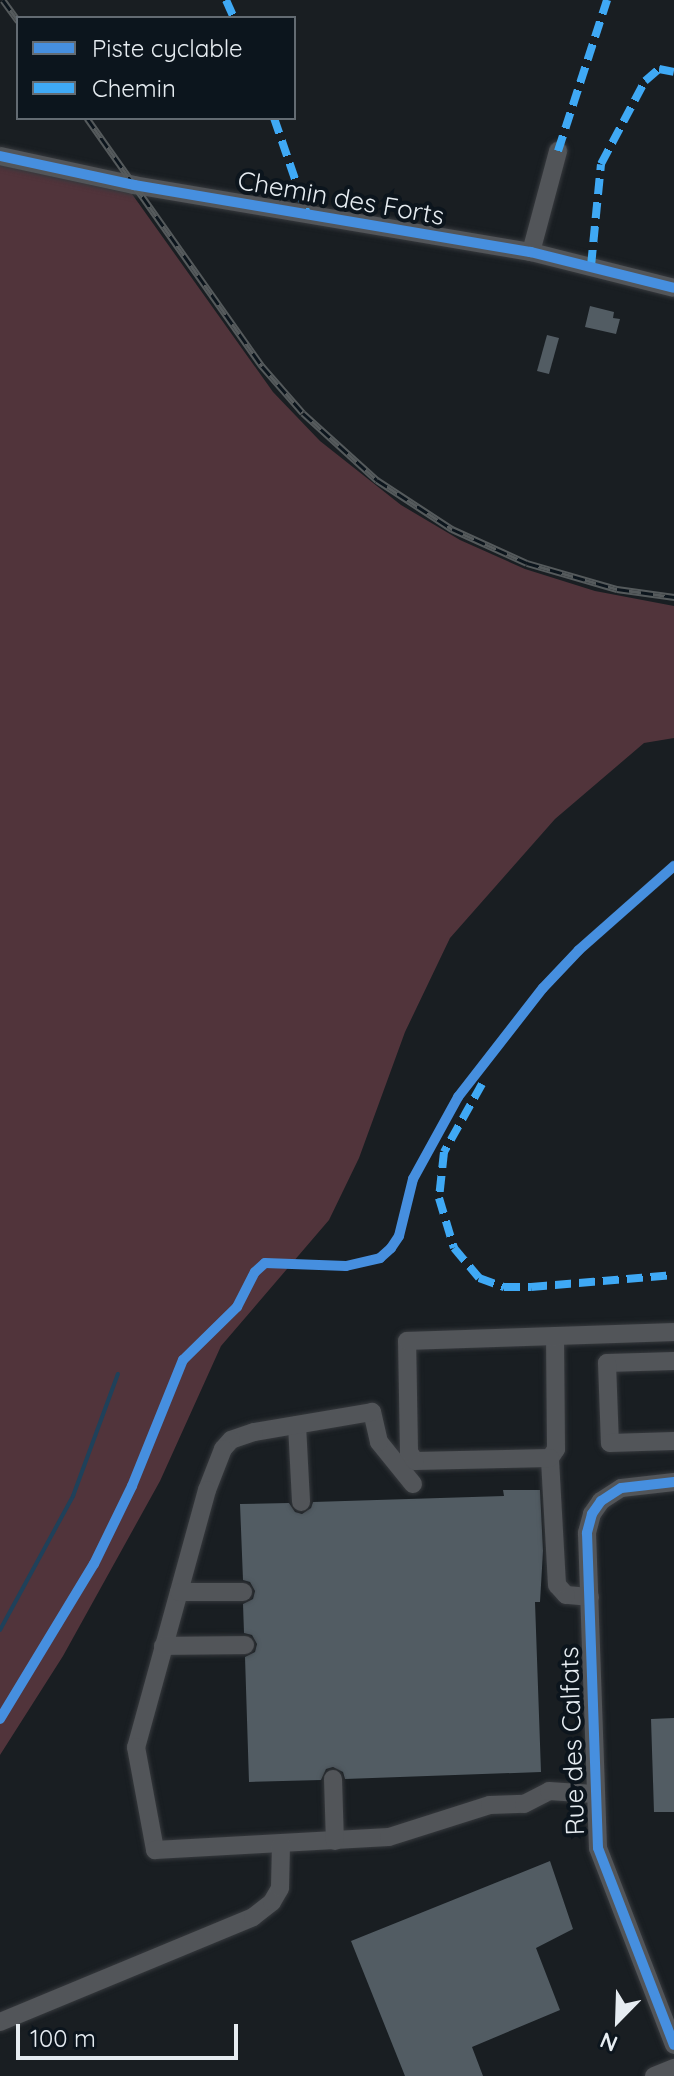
<!DOCTYPE html>
<style>
body{margin:0}
#map{position:relative;width:674px;height:2076px;overflow:hidden;background:#191e22;font-family:Quicksand,sans-serif}
div>[style]{position:absolute}
[style*='--x']{left:calc(var(--x)*1px);top:calc(var(--y)*1px);width:calc(var(--w)*1px);rotate:calc(var(--a)*1deg)}
.green>*{inset:0;background:#51343b}
.stream>*{height:4px;margin:-2px;padding:0 2px;transform-origin:2px;border-radius:2px;background:#1f415a}
.building>*{inset:0;background:#525c63}
.roads{filter:drop-shadow(0 0 2px #36393d) drop-shadow(0 0 2px #36393d)}
.minor>*{height:18px;margin:-9px;padding:0 9px;transform-origin:9px;border-radius:9px;background:#525559}
.rail>*{height:7px;margin-top:-3.5px;transform-origin:0;background:repeating-linear-gradient(90deg,#0c151d 0 12px,#555a5c 0 24px);box-sizing:border-box;border-block:2px solid #555a5c}
.quiet>*{height:8px;margin-top:-4px;transform-origin:0;background:repeating-linear-gradient(90deg,#3fa9f5 0 16px,transparent 0 24px)}
.cycleway>*{height:10px;margin:-5px;padding:0 5px;transform-origin:5px;border-radius:5px;background:#468fdf}
span{translate:-50% -50%;white-space:nowrap;text-align:center;line-height:1.15;-webkit-text-stroke:8px #0c151d;paint-order:stroke}
.street-label{font-size:26px;color:#e6ecf1}
.legend{position:absolute;left:16px;top:16px;width:280px;height:104px;box-sizing:border-box;background:#0c151d;border:2px solid #636b72;margin:0;padding:10px 14px;list-style:none;font-size:24px;color:#e6ecf1}
.legend li{display:flex;align-items:center;gap:16px;height:40px}
.legend b{width:40px;border:2px solid #636b72}
.north{position:absolute;left:578px;top:1980px;width:80px;height:80px;-webkit-text-stroke:6px #0c151d;paint-order:stroke;rotate:203deg;font-size:22px;font-weight:700;line-height:32px;text-align:center;color:#e6ecf1}
.north::after{content:'';display:block;margin:auto;width:28px;height:36px;background:#e6ecf1;clip-path:polygon(50% 0,100% 100%,50% 72%,0 100%)}
.scale{position:absolute;left:16px;top:2024px;width:222px;height:36px;box-sizing:border-box;border:4px solid #e6ecf1;border-top:0;padding-left:10px;font-size:24px;line-height:28px;white-space:nowrap;color:#e6ecf1;-webkit-text-stroke:6px #0c151d;paint-order:stroke}
</style>
<div id="map">
<div class="green">
<i style="clip-path:polygon(0 165px,132px 194px,273px 392px,320px 441px,401px 505px,460px 540px,525px 569px,595px 591px,674px 606px,674px 738px,644px 743px,555px 819px,450px 938px,405px 1032px,359px 1158px,329px 1220px,221px 1346px,160px 1481px,63px 1656px,0 1755px)"></i>
</div>
<div class="stream">
<i style="--x:0;--y:1630;--w:153;--a:-61.4"></i>
<i style="--x:73;--y:1496;--w:130;--a:-69.8"></i>
</div>
<div class="building">
<i style="clip-path:polygon(590px 306px,614px 312px,613px 318px,620px 319px,616px 334px,585px 327px)"></i>
<i style="clip-path:polygon(547px 335px,559px 338px,549px 374px,537px 371px)"></i>
<i style="clip-path:polygon(503px 1490px,540px 1490px,543px 1551px,540px 1602px,535px 1602px,541px 1772px,345px 1779px,343px 1772px,333px 1767px,326px 1769px,321px 1780px,249px 1782px,245px 1657px,255px 1652px,257px 1644px,252px 1635px,244px 1633px,243px 1604px,253px 1599px,255px 1591px,250px 1582px,243px 1580px,240px 1504px,289px 1503px,295px 1512px,302px 1514px,311px 1508px,313px 1502px,504px 1496px)"></i>
<i style="clip-path:polygon(674px 1718px,674px 1812px,654px 1812px,651px 1719px)"></i>
<i style="clip-path:polygon(550px 1861px,573px 1929px,536px 1948px,560px 2010px,472px 2047px,483px 2076px,405px 2076px,351px 1941px)"></i>
</div>
<div class="roads">
<div class="minor">
<i style="--x:0;--y:156;--w:137;--a:12.2"></i>
<i style="--x:134;--y:185;--w:403;--a:9.6"></i>
<i style="--x:531;--y:252;--w:147;--a:14.1"></i>
<i style="--x:531;--y:252;--w:105;--a:-75"></i>
<i style="--x:674;--y:1361;--w:67;--a:178.3"></i>
<i style="--x:607;--y:1363;--w:80;--a:87.9"></i>
<i style="--x:610;--y:1443;--w:64;--a:-1.8"></i>
<i style="--x:297;--y:1425;--w:77;--a:87"></i>
<i style="--x:550;--y:1458;--w:11;--a:-56"></i>
<i style="--x:556;--y:1449;--w:113;--a:-90.5"></i>
<i style="--x:674;--y:1482;--w:53;--a:173.5"></i>
<i style="--x:621;--y:1488;--w:24;--a:147"></i>
<i style="--x:601;--y:1501;--w:16;--a:125"></i>
<i style="--x:592;--y:1514;--w:20;--a:105"></i>
<i style="--x:587;--y:1533;--w:315;--a:88"></i>
<i style="--x:598;--y:1848;--w:211;--a:68.9"></i>
<i style="--x:413;--y:1484;--w:54;--a:-129"></i>
<i style="--x:379;--y:1442;--w:31;--a:-103"></i>
<i style="--x:372;--y:1412;--w:120;--a:170.4"></i>
<i style="--x:254;--y:1432;--w:24;--a:161"></i>
<i style="--x:231;--y:1440;--w:12;--a:132"></i>
<i style="--x:223;--y:1449;--w:44;--a:111.3"></i>
<i style="--x:207;--y:1490;--w:267;--a:105.4"></i>
<i style="--x:136;--y:1747;--w:105;--a:79.5"></i>
<i style="--x:155;--y:1850;--w:234;--a:-3.2"></i>
<i style="--x:389;--y:1837;--w:106;--a:-17.6"></i>
<i style="--x:490;--y:1805;--w:34;--a:-2"></i>
<i style="--x:524;--y:1804;--w:28;--a:-27"></i>
<i style="--x:549;--y:1791;--w:45;--a:3.8"></i>
<i style="--x:179;--y:1592;--w:64;--a:0"></i>
<i style="--x:590;--y:1597;--w:24;--a:-175"></i>
<i style="--x:566;--y:1595;--w:13;--a:-132"></i>
<i style="--x:557;--y:1585;--w:127;--a:-93.2"></i>
<i style="--x:550;--y:1458;--w:135;--a:178.7"></i>
<i style="--x:415;--y:1461;--w:11;--a:-124"></i>
<i style="--x:409;--y:1452;--w:111;--a:-91"></i>
<i style="--x:407;--y:1341;--w:267;--a:-1.9"></i>
<i style="--x:163;--y:1646;--w:82;--a:-0.7"></i>
<i style="--x:333;--y:1779;--w:62;--a:88.2"></i>
<i style="--x:0;--y:2022;--w:274;--a:-22.5"></i>
<i style="--x:253;--y:1917;--w:24;--a:-38"></i>
<i style="--x:272;--y:1902;--w:16;--a:-60"></i>
<i style="--x:280;--y:1888;--w:44;--a:-88.7"></i>
<i style="--x:654;--y:2076;--w:22;--a:-22"></i>
</div>
</div>
<div class="rail">
<i style="--x:3;--y:0;--w:26;--a:54"></i>
<i style="--x:87;--y:118;--w:304;--a:54.8"></i>
<i style="--x:262;--y:366;--w:62;--a:48.9"></i>
<i style="--x:303;--y:413;--w:100;--a:42.2"></i>
<i style="--x:377;--y:480;--w:90;--a:33.2"></i>
<i style="--x:452;--y:529;--w:82;--a:24.4"></i>
<i style="--x:527;--y:563;--w:94;--a:16.1"></i>
<i style="--x:617;--y:589;--w:58;--a:8"></i>
</div>
<div class="quiet">
<i style="--x:226;--y:0;--w:20;--a:66"></i>
<i style="--x:274;--y:118;--w:102;--a:71"></i>
<i style="--x:558;--y:151;--w:159;--a:-72"></i>
<i style="--x:591;--y:266;--w:102;--a:-84.4"></i>
<i style="--x:601;--y:164;--w:94;--a:-62.1"></i>
<i style="--x:645;--y:81;--w:18;--a:-41"></i>
<i style="--x:659;--y:69;--w:15;--a:11"></i>
<i style="--x:482;--y:1084;--w:78;--a:119.2"></i>
<i style="--x:444;--y:1152;--w:46;--a:96.2"></i>
<i style="--x:439;--y:1198;--w:52;--a:73.3"></i>
<i style="--x:454;--y:1248;--w:39;--a:50"></i>
<i style="--x:479;--y:1278;--w:27;--a:20"></i>
<i style="--x:504;--y:1287;--w:27;--a:0"></i>
<i style="--x:531;--y:1287;--w:144;--a:-4.8"></i>
</div>
<div class="cycleway">
<i style="--x:0;--y:156;--w:137;--a:12.2"></i>
<i style="--x:134;--y:185;--w:403;--a:9.6"></i>
<i style="--x:531;--y:252;--w:147;--a:14.1"></i>
<i style="--x:674;--y:1482;--w:53;--a:173.5"></i>
<i style="--x:621;--y:1488;--w:24;--a:147"></i>
<i style="--x:601;--y:1501;--w:16;--a:125"></i>
<i style="--x:592;--y:1514;--w:20;--a:105"></i>
<i style="--x:587;--y:1533;--w:315;--a:88"></i>
<i style="--x:598;--y:1848;--w:211;--a:68.9"></i>
<i style="--x:0;--y:1719;--w:181;--a:-58.8"></i>
<i style="--x:94;--y:1564;--w:87;--a:-64"></i>
<i style="--x:132;--y:1486;--w:136;--a:-68"></i>
<i style="--x:183;--y:1360;--w:76;--a:-44.5"></i>
<i style="--x:237;--y:1307;--w:39;--a:-63"></i>
<i style="--x:255;--y:1272;--w:13;--a:-42"></i>
<i style="--x:265;--y:1263;--w:81;--a:2.1"></i>
<i style="--x:346;--y:1266;--w:35;--a:-13"></i>
<i style="--x:380;--y:1258;--w:15;--a:-42"></i>
<i style="--x:391;--y:1248;--w:14;--a:-56"></i>
<i style="--x:399;--y:1236;--w:59;--a:-76.2"></i>
<i style="--x:413;--y:1179;--w:94;--a:-61.2"></i>
<i style="--x:458;--y:1097;--w:138;--a:-52.1"></i>
<i style="--x:543;--y:988;--w:52;--a:-46.5"></i>
<i style="--x:579;--y:950;--w:127;--a:-41.5"></i>
</div>
<div class="street-label">
<span style="left:341px;top:198px;rotate:10deg">Chemin des Forts</span>
<span style="left:572px;top:1741px;rotate:-92deg">Rue des Calfats</span>
</div>
<ul class="legend">
<li><b style="height:10px;background:#468fdf"></b>Piste cyclable</li>
<li><b style="height:10px;background:#3fa9f5"></b>Chemin</li>
</ul>
<div class="north">N</div>
<div class="scale">100 m</div>
</div>
